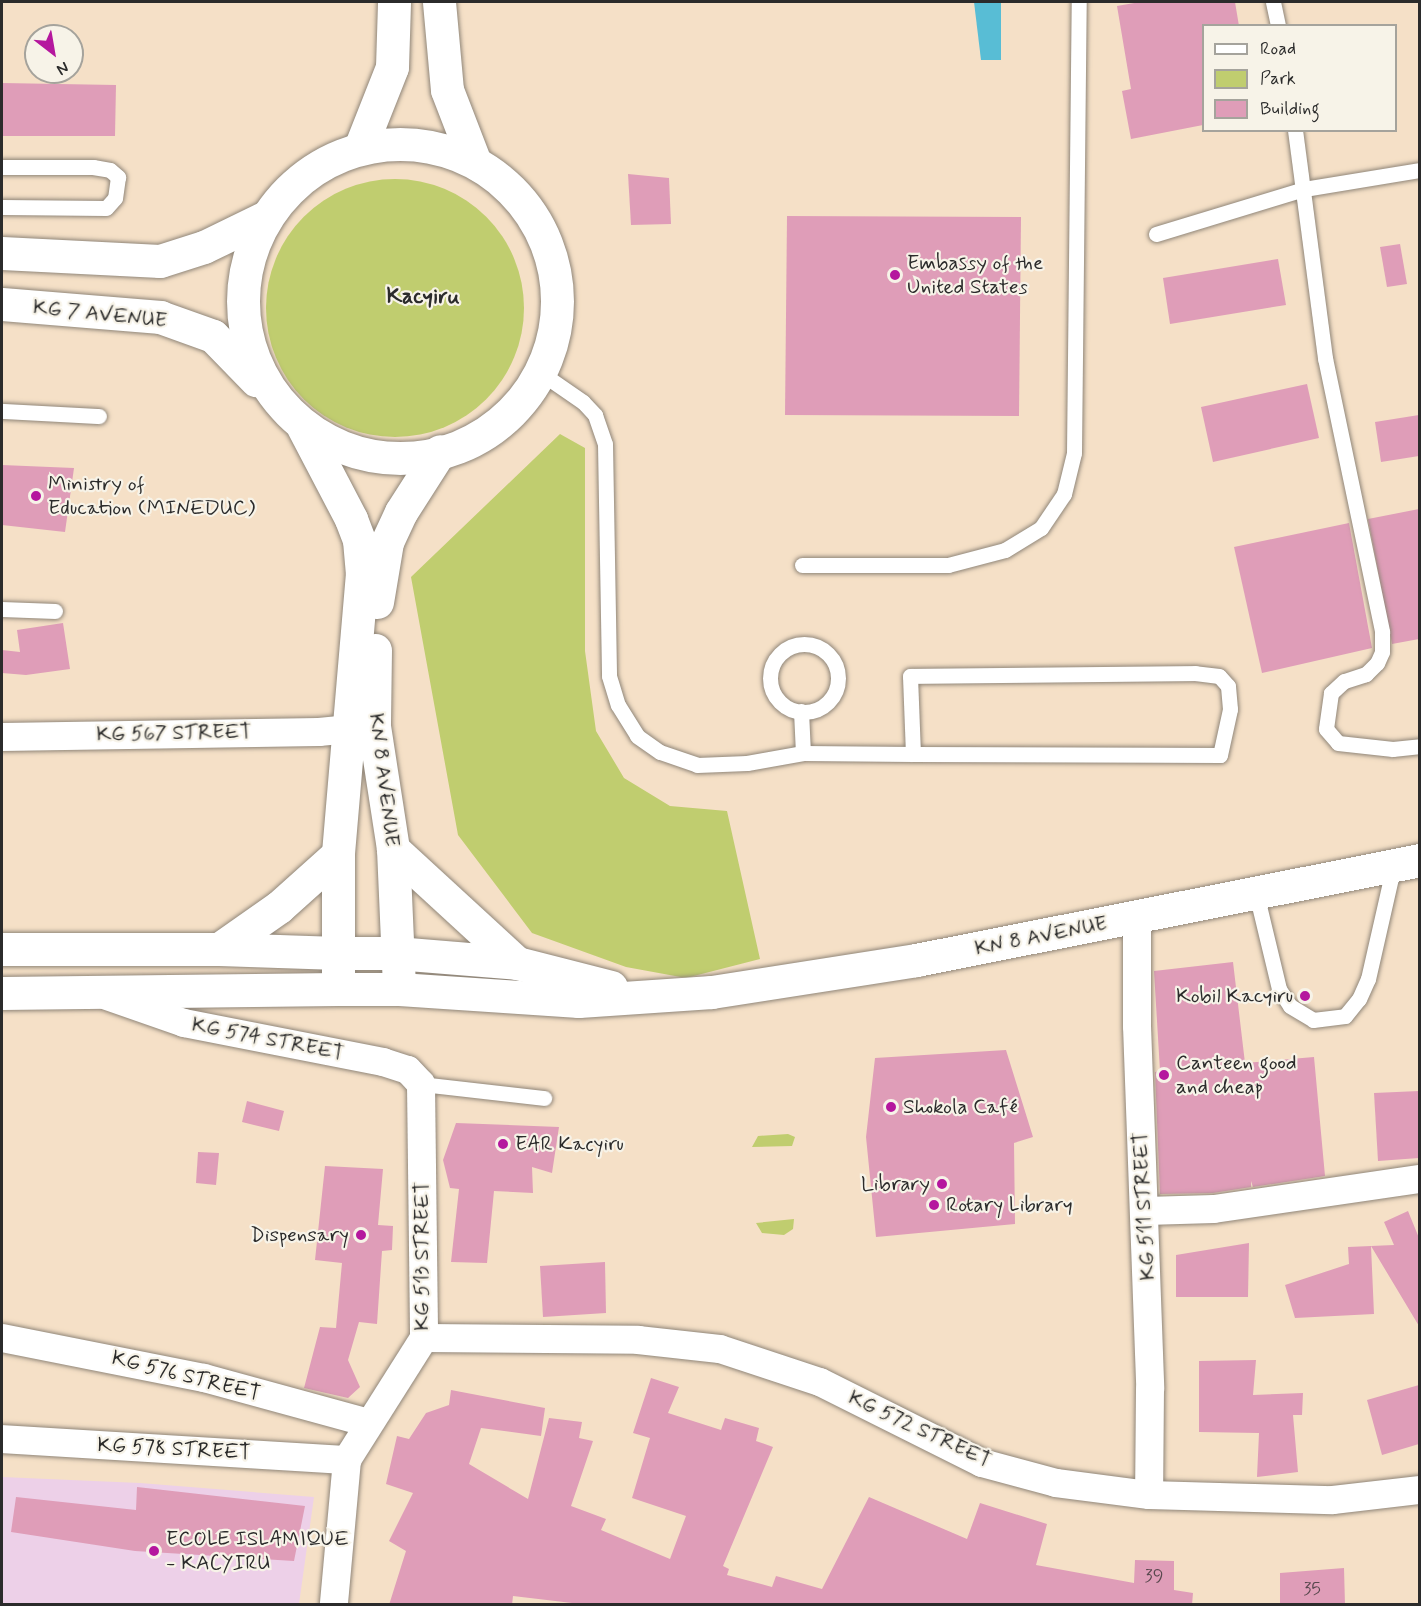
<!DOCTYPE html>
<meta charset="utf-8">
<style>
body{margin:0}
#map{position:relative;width:1421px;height:1606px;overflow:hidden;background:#f5e0c7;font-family:Mynerve,sans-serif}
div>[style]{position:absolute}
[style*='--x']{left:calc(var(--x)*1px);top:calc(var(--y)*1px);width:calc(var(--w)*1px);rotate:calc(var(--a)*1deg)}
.built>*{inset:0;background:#edd0e8}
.green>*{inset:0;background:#c0cd6f}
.round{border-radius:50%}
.water>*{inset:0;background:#58bdd5}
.building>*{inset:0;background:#df9db8}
.roads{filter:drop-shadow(0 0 2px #908679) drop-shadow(0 0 2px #908679)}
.service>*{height:15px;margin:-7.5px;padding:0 7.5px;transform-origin:7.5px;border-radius:7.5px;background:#fff}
.service>.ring{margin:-7.5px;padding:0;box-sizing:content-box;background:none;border:15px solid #fff;border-radius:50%}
.minor>*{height:28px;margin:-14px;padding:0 14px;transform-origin:14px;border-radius:14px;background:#fff}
.tertiary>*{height:33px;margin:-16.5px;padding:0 16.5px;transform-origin:16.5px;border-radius:16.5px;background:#fff}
.secondary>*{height:33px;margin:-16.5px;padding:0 16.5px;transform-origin:16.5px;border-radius:16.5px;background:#fff}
.secondary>.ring{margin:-16.5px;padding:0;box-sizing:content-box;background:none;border:33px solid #fff;border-radius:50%}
.dots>*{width:16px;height:16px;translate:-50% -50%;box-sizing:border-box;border:3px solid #f7f3e8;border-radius:50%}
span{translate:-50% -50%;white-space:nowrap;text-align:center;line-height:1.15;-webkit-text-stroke:4.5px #f7f3e8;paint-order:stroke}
.number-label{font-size:18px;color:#58484e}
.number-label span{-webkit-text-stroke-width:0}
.poi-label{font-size:21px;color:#2b2b2b}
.left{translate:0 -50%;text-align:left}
.right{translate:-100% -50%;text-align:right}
.street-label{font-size:21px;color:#2b2b2b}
.neighbourhood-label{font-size:22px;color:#2b2b2b;font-weight:700}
.frame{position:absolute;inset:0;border:3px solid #2b2b2b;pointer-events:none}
.legend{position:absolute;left:1202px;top:24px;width:195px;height:108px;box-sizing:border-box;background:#f7f3e8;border:2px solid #a5a39c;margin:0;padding:8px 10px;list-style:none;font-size:18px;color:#2b2b2b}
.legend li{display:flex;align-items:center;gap:12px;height:30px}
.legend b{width:30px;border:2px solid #a5a39c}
.north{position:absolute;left:24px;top:24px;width:60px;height:60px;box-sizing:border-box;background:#f7f3e8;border:2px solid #a5a39c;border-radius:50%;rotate:149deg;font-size:16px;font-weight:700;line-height:24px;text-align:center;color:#2b2b2b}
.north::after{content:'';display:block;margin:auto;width:21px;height:27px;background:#b5179e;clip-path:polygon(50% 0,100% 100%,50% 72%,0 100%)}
</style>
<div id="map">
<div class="built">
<i style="clip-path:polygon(2px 1477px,140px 1483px,314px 1497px,299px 1604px,2px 1604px)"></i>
</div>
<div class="green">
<i class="round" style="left:266px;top:179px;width:258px;height:258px"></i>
<i style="clip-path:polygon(560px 434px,585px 448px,585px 651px,596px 731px,624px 778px,670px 806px,727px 811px,760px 959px,686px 978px,626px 967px,532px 933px,458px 835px,411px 577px)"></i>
<i style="clip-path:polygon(788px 1134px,795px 1137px,792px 1146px,752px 1147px,758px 1136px)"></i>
<i style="clip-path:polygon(794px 1219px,793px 1229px,784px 1235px,762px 1233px,756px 1223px)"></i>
</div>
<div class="water">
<i style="clip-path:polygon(974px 2px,1001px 2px,1001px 60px,981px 60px)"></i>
</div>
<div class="building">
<i style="clip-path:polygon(1140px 2px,1235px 2px,1239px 26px,1203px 26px,1203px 125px,1131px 139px,1122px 91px,1131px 89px,1117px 6px)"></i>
<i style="clip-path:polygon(2px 83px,116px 85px,115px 136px,2px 136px)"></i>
<i style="clip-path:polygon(628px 174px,669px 178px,671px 224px,631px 225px)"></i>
<i style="clip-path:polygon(787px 216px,1021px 217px,1019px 416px,785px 415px)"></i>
<i style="clip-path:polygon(1400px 244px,1407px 284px,1387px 287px,1380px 247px)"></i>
<i style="clip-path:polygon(1278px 259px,1286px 305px,1170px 324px,1163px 278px)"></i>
<i style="clip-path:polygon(1307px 384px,1319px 438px,1213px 462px,1201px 407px)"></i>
<i style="clip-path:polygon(1419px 415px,1419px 456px,1381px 462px,1375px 422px)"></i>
<i style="clip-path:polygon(2px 465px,74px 468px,65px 532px,2px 525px)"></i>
<i style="clip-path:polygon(1419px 509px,1419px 639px,1392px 644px,1368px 519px)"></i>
<i style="clip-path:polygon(1349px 523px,1372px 648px,1262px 673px,1234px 547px)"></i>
<i style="clip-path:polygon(63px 623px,70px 669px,26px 675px,2px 673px,2px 650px,20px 652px,17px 630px)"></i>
<i style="clip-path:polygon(1233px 962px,1245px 1063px,1314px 1057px,1325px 1176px,1253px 1187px,1251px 1181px,1251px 1187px,1213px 1193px,1160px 1194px,1155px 1072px,1160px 1071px,1154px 971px)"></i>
<i style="clip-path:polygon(1006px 1050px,1033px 1137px,1014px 1143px,1015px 1224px,876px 1237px,866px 1137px,875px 1058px)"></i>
<i style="clip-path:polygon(1419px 1091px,1419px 1158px,1378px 1161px,1374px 1093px)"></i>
<i style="clip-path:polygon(247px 1101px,284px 1111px,279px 1131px,242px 1122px)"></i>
<i style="clip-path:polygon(456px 1123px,559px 1127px,552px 1173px,532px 1167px,533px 1193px,494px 1191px,487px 1263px,451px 1262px,459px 1189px,450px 1188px,443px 1160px)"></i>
<i style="clip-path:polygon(198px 1152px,219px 1153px,216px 1185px,196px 1183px)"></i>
<i style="clip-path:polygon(325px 1166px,383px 1169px,378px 1225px,393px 1226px,392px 1250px,382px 1251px,377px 1324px,359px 1322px,348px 1360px,360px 1387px,348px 1398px,304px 1388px,320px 1327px,336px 1328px,342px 1263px,315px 1260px)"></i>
<i style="clip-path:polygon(1408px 1211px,1419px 1238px,1419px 1326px,1371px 1246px,1394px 1245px,1384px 1222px)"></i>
<i style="clip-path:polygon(1249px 1243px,1248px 1297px,1176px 1297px,1176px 1255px)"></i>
<i style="clip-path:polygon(1371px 1246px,1374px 1314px,1295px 1318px,1285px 1285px,1349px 1264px,1348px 1247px)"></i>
<i style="clip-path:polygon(605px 1262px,606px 1313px,543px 1317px,540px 1266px)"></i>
<i style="clip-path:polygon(1256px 1360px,1253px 1395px,1303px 1393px,1302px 1415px,1293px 1415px,1298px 1472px,1257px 1477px,1259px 1433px,1199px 1432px,1199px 1361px)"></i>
<i style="clip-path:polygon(651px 1378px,679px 1387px,668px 1413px,721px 1430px,725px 1418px,759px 1428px,756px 1441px,773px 1447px,723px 1566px,729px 1569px,727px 1575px,772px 1587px,776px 1576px,822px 1589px,869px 1497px,967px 1539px,980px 1503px,1047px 1524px,1036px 1565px,1134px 1583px,1135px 1560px,1174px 1561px,1174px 1590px,1193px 1593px,1192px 1605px,589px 1605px,513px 1596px,512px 1605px,389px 1605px,406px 1551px,389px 1541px,413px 1493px,386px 1484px,397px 1436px,409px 1439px,426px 1413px,449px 1405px,451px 1390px,545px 1408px,541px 1436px,481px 1428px,469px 1464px,528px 1499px,549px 1418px,582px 1422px,579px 1438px,593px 1441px,571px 1506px,606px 1519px,601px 1530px,670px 1559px,686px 1516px,632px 1498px,650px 1438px,633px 1433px)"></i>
<i style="clip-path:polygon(1419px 1385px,1419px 1444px,1382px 1455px,1367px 1400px)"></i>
<i style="clip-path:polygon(137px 1487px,305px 1506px,294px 1561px,135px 1551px,11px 1532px,16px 1497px,136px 1510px)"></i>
<i style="clip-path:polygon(1344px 1568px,1345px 1605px,1280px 1605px,1280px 1573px)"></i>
</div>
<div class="roads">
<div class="service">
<i style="--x:1273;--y:2;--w:25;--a:78"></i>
<i style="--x:1295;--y:130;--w:230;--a:82.5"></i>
<i style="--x:1325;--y:358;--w:280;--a:78.2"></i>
<i style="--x:1382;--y:632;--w:20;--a:90"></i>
<i style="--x:1382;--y:652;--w:12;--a:114"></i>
<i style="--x:1377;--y:663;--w:16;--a:135"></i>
<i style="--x:1366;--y:674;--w:23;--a:162"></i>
<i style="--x:1344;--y:681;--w:18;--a:137"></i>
<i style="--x:1331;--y:693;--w:36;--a:98"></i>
<i style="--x:1326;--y:729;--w:18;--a:49"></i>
<i style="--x:1338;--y:743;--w:55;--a:6.2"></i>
<i style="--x:1393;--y:749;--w:27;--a:-6"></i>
<i style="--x:2;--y:167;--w:91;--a:0"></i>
<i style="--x:93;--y:167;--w:17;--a:10"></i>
<i style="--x:110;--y:170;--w:11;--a:41"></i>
<i style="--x:118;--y:177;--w:21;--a:98"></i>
<i style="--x:115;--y:198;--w:13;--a:132"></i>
<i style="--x:106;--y:208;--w:104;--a:-179.4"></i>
<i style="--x:1156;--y:234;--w:155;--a:-16.9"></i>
<i style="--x:1304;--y:189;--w:118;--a:-9.3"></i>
<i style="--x:541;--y:373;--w:51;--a:34.6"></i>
<i style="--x:583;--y:402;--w:18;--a:47"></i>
<i style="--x:595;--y:415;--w:31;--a:71"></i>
<i style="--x:605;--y:444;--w:232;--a:89"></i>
<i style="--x:609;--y:676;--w:30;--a:73"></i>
<i style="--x:618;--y:705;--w:36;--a:58"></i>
<i style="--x:637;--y:736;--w:28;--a:35"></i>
<i style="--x:660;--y:752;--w:39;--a:19"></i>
<i style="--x:697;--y:765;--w:50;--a:-2.3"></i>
<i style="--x:747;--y:763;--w:57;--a:-10.1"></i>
<i style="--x:803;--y:753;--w:110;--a:0.5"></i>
<i style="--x:913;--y:754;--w:307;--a:0.2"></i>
<i style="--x:1220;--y:755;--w:47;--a:-77.7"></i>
<i style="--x:1230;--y:709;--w:23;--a:-95"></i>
<i style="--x:1228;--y:686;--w:13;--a:-132"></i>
<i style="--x:1219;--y:676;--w:24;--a:-173"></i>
<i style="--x:1195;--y:673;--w:285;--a:179.4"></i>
<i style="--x:910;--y:676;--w:78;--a:87.8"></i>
<i style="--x:2;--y:411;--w:97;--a:3"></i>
<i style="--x:802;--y:565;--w:146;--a:0"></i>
<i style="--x:948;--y:565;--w:59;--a:-14.7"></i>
<i style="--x:1005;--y:550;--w:42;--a:-31.4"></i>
<i style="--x:1041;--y:528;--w:41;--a:-55.9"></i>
<i style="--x:1064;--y:494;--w:42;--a:-76.3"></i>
<i style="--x:1074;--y:453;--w:451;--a:-89.4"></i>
<i style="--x:2;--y:609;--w:53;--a:2.2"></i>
<i class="ring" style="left:770px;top:644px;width:53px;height:53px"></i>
<i style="--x:801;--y:711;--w:42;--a:87.3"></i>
<i style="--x:1256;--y:893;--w:99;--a:76.5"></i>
<i style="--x:1279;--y:989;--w:20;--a:57"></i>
<i style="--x:1290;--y:1006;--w:27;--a:31"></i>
<i style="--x:1313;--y:1020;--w:32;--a:-7"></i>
<i style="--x:1345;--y:1016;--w:22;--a:-51"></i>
<i style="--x:1359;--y:999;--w:22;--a:-66"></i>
<i style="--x:1368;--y:979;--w:117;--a:-77.2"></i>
<i style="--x:421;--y:1084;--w:124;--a:6.5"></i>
</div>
<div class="minor">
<i style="--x:2;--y:737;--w:317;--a:-0.9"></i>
<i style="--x:319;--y:732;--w:52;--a:-5.5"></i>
<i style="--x:1137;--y:918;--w:108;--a:90"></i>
<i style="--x:1137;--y:1026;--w:363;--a:87.9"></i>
<i style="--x:1150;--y:1389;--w:106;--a:90.5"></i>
<i style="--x:107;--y:996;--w:82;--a:19.3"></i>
<i style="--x:184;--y:1023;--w:203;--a:11.1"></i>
<i style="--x:383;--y:1062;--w:26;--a:18"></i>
<i style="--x:408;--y:1070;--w:19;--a:47"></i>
<i style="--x:421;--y:1084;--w:254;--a:89.3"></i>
<i style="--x:424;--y:1338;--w:144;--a:122.3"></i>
<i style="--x:347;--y:1460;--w:145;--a:95.2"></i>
<i style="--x:1146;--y:1211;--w:68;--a:-1.7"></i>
<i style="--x:1214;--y:1209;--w:208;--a:-8.3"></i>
<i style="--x:2;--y:1338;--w:206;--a:11.2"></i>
<i style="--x:204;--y:1378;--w:170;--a:15.3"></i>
<i style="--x:424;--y:1338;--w:214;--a:0.5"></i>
<i style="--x:638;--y:1340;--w:82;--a:6.3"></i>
<i style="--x:720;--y:1349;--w:105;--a:18.3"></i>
<i style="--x:820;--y:1382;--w:181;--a:26.6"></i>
<i style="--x:982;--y:1463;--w:77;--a:15.1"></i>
<i style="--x:1056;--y:1483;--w:94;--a:7.4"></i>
<i style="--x:1149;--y:1495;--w:184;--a:1.6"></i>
<i style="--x:1333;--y:1500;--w:88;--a:-6.6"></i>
<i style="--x:2;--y:1439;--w:346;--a:3.5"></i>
</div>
<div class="tertiary">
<i style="--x:2;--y:949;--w:217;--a:0"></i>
<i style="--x:219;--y:949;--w:119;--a:1.9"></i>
<i style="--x:2;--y:993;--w:336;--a:-0.7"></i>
</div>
<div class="secondary">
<i style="--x:439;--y:2;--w:88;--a:84.8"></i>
<i style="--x:447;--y:90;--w:75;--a:68.9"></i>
<i class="ring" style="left:243px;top:144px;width:281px;height:281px"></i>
<i style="--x:360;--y:148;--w:87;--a:-68.4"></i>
<i style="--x:392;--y:67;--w:65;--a:-88.2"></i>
<i style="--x:2;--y:253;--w:158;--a:2.9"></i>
<i style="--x:160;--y:261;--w:46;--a:-17.7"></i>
<i style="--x:204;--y:247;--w:69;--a:-25.8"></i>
<i style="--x:2;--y:304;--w:159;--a:4.7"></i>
<i style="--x:160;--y:317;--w:56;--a:19.7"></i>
<i style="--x:213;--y:336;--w:62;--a:45.7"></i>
<i style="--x:303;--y:427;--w:104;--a:62.4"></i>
<i style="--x:351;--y:519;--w:22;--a:69"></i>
<i style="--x:359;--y:540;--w:33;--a:85"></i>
<i style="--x:362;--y:573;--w:282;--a:94.9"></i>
<i style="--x:338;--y:854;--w:135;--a:90"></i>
<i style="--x:338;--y:989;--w:61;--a:0"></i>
<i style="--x:399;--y:989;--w:180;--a:3.8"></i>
<i style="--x:579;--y:1001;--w:133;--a:-3.9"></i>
<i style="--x:712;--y:992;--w:206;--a:-8.9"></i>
<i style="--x:916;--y:960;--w:514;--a:-11.22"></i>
<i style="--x:377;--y:602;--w:61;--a:-80.5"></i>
<i style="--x:387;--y:542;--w:33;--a:-65"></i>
<i style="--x:401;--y:512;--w:72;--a:-57.4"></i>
<i style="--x:375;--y:650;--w:76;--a:90.8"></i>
<i style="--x:374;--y:726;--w:124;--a:81.2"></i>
<i style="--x:393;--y:849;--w:140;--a:87.5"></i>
<i style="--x:393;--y:849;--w:168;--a:42.6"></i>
<i style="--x:219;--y:949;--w:73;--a:-35"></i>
<i style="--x:279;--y:907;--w:79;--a:-41.9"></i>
<i style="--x:338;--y:953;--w:58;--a:0"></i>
<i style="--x:396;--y:953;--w:121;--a:4.7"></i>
<i style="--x:517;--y:963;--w:97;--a:14.3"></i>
</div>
</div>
<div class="dots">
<i style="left:895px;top:275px;background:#b5179e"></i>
<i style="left:36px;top:496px;background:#b5179e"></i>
<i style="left:1305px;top:996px;background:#b5179e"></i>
<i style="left:1164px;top:1075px;background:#b5179e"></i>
<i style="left:891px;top:1107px;background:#b5179e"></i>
<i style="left:503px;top:1144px;background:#b5179e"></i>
<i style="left:942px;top:1184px;background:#b5179e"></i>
<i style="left:934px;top:1205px;background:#b5179e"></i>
<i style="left:361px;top:1235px;background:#b5179e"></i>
<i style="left:154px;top:1551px;background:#b5179e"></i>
</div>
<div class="number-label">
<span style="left:1154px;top:1576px">39</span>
<span style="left:1312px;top:1589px">35</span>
</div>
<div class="poi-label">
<span class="left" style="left:907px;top:275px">Embassy of the<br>United States</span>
<span class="left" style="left:48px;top:496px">Ministry of<br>Education (MINEDUC)</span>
<span class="right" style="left:1293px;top:996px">Kobil Kacyiru</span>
<span class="left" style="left:1176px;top:1075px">Canteen good<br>and cheap</span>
<span class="left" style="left:903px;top:1107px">Shokola Café</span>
<span class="left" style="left:515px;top:1144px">EAR Kacyiru</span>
<span class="right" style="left:930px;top:1184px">Library</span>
<span class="left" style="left:946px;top:1205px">Rotary Library</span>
<span class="right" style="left:349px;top:1235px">Dispensary</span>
<span class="left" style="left:166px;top:1551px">ECOLE ISLAMIQUE<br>- KACYIRU</span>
</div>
<div class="street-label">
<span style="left:100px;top:314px;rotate:6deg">KG 7 AVENUE</span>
<span style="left:174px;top:733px;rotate:-1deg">KG 567 STREET</span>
<span style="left:384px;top:780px;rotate:83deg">KN 8 AVENUE</span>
<span style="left:1041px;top:936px;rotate:-11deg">KN 8 AVENUE</span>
<span style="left:268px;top:1039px;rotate:11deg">KG 574 STREET</span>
<span style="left:1144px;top:1206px;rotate:-93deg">KG 511 STREET</span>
<span style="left:422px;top:1256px;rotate:-90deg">KG 513 STREET</span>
<span style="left:186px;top:1376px;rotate:14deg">KG 576 STREET</span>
<span style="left:920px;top:1429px;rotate:25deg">KG 572 STREET</span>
<span style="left:174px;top:1449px;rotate:3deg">KG 578 STREET</span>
</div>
<div class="neighbourhood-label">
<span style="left:423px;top:298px">Kacyiru</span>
</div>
<div class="frame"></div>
<ul class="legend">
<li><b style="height:8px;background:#fff"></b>Road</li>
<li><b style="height:16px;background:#c0cd6f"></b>Park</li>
<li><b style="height:16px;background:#df9db8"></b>Building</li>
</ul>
<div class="north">N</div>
</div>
